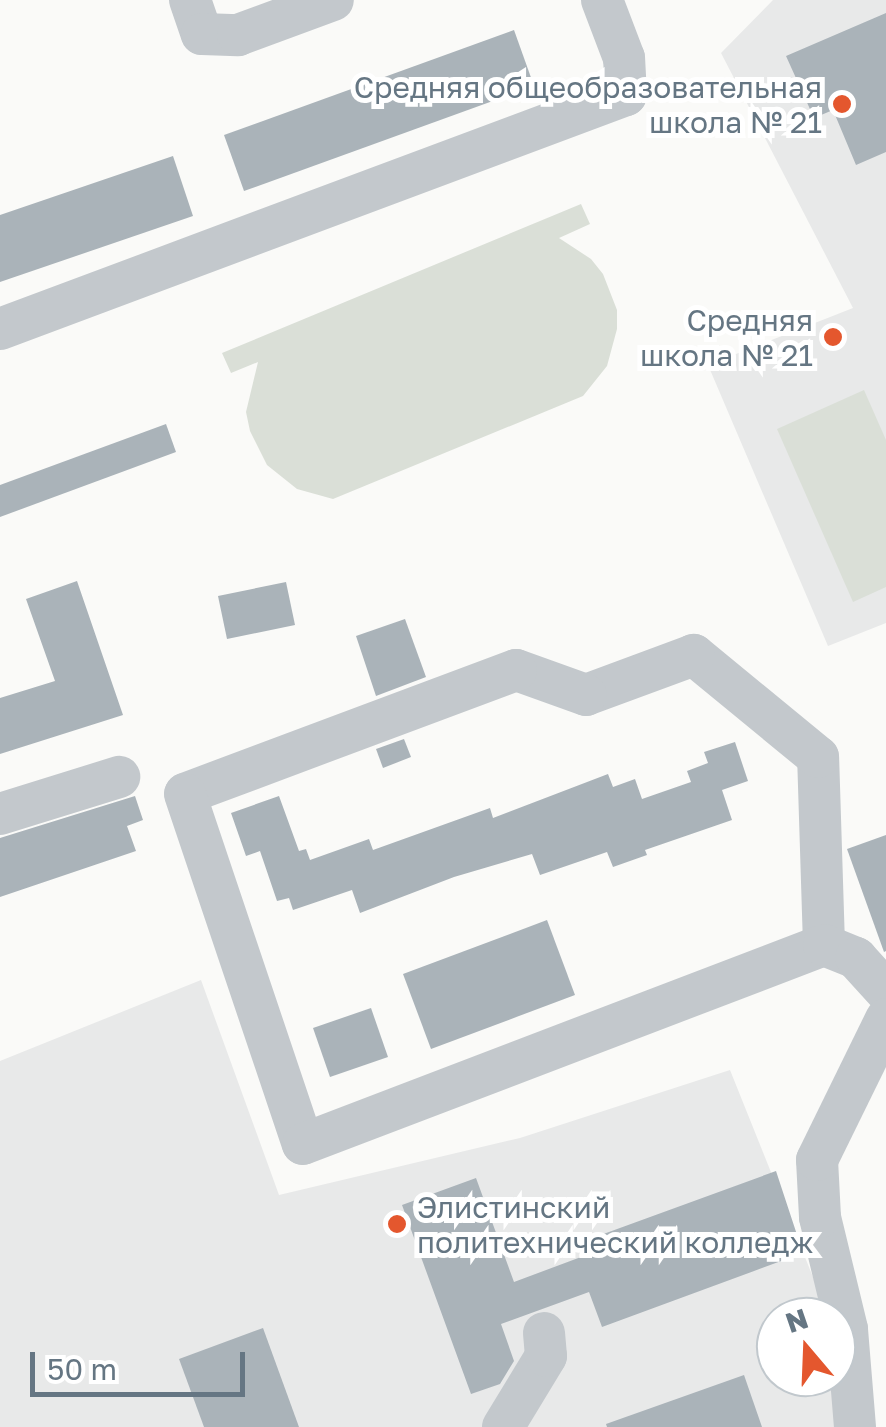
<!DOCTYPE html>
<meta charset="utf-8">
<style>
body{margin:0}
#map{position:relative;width:886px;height:1427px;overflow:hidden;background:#fafaf8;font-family:"Golos Text",sans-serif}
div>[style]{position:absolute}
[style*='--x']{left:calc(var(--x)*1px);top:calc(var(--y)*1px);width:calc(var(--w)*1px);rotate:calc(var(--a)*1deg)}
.built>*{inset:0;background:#e8e9e9}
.green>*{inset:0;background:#dadfd7}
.building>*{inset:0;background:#aab3b9}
.minor>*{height:42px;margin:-21px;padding:0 21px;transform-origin:21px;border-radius:21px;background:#c3c8cc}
.dots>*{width:28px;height:28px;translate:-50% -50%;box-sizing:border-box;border:5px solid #fff;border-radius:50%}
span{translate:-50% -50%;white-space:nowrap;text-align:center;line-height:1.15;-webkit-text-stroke:10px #fff;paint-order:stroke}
.poi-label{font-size:30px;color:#657683}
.right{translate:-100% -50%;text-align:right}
.left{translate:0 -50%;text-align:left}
.north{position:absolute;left:756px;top:1297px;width:100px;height:100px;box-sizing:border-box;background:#fff;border:2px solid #c1c8cd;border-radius:50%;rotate:341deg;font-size:28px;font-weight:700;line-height:40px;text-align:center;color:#657683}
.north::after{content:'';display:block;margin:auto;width:35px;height:45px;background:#e4572e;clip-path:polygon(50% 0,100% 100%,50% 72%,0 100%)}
.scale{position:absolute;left:30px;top:1352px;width:215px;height:45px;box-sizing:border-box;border:5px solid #657683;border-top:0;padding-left:12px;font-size:30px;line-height:35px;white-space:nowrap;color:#657683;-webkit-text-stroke:8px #fff;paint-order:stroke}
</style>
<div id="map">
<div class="built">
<i style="clip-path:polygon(773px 0,886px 0,886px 623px,828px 646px,708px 365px,853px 308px,721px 53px)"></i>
<i style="clip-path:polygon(201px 980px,279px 1195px,520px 1138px,730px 1070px,829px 1317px,776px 1317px,776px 1377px,836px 1377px,840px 1427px,0 1427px,0 1061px)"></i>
</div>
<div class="green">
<i style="clip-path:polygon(581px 204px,590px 224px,559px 238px,591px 259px,603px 274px,617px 310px,617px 329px,607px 366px,583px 396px,333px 499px,297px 489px,267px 465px,250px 431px,246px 412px,258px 362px,231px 373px,222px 353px)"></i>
<i style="clip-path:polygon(864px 390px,886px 440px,886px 587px,853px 602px,777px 429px)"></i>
</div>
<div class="building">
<i style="clip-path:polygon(886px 13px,886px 152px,856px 165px,833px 110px,814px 118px,786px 56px)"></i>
<i style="clip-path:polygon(514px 30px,534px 86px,244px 191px,224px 135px)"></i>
<i style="clip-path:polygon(173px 156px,193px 216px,0 282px,0 215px)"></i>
<i style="clip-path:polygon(166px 424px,176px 452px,0 517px,0 485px)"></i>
<i style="clip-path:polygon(77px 581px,123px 715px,0 754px,0 698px,55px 681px,26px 599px)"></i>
<i style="clip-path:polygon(286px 582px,295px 625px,227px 639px,218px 596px)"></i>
<i style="clip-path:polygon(405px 619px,426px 677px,376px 696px,356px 636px)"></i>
<i style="clip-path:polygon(404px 739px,411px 757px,383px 768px,376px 749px)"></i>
<i style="clip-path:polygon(735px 742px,748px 781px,722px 790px,732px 820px,645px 850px,647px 855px,613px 867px,607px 852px,540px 875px,532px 854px,454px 877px,360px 913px,352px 890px,293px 910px,289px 898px,277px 901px,260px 851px,246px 856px,231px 813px,279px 796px,299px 851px,306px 849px,310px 860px,369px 839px,373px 850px,490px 808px,493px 818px,608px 774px,613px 787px,635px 779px,642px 799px,691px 782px,687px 771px,708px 763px,704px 752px)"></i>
<i style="clip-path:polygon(135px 796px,143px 820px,127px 826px,136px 851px,0 897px,0 838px)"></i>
<i style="clip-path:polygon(886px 835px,886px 951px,884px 952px,847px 849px)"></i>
<i style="clip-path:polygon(547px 920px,575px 995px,431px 1049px,403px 974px)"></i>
<i style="clip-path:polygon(371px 1008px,388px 1057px,330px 1077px,313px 1028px)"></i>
<i style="clip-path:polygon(776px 1171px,803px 1253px,602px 1327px,589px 1292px,501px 1324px,514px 1361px,500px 1384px,471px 1394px,402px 1205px,476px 1178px,514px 1282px,581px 1257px,576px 1244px)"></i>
<i style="clip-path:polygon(263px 1328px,299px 1427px,204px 1427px,179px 1359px)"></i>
<i style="clip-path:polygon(744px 1375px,762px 1427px,607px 1427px,606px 1424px)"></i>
</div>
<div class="minor">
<i style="--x:190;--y:0;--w:36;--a:71"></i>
<i style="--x:202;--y:34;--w:36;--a:2"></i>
<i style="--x:238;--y:35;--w:101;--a:-20.2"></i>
<i style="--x:0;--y:329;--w:668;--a:-20.5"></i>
<i style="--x:626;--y:95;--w:37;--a:-93"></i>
<i style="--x:624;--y:58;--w:62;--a:-110.8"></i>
<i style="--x:0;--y:814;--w:125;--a:-17.3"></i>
<i style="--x:824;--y:945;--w:188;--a:-91.8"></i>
<i style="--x:818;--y:757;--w:161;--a:-140.6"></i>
<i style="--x:694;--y:655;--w:115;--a:159.7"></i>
<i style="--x:586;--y:695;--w:74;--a:-160.3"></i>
<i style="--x:516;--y:670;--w:353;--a:159.5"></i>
<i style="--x:185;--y:794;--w:369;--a:71.4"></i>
<i style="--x:303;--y:1144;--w:558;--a:-20.9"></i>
<i style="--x:824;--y:945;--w:35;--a:22"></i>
<i style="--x:856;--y:958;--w:45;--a:47.7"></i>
<i style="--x:503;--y:1427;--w:83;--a:-58.8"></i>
<i style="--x:546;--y:1356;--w:23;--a:-95"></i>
<i style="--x:855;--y:1427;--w:98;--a:-94.7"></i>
<i style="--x:847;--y:1329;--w:115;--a:-103.6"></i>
<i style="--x:820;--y:1217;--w:57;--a:-93"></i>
<i style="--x:817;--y:1160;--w:157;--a:-63.9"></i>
</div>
<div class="dots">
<i style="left:842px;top:104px;background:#e4572e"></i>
<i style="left:833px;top:337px;background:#e4572e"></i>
<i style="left:397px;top:1224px;background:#e4572e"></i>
</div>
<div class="poi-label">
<span class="right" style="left:822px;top:104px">Средняя общеобразовательная<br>школа № 21</span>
<span class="right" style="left:813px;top:337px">Средняя<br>школа № 21</span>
<span class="left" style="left:417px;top:1224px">Элистинский<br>политехнический колледж</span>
</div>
<div class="north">N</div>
<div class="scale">50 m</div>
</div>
